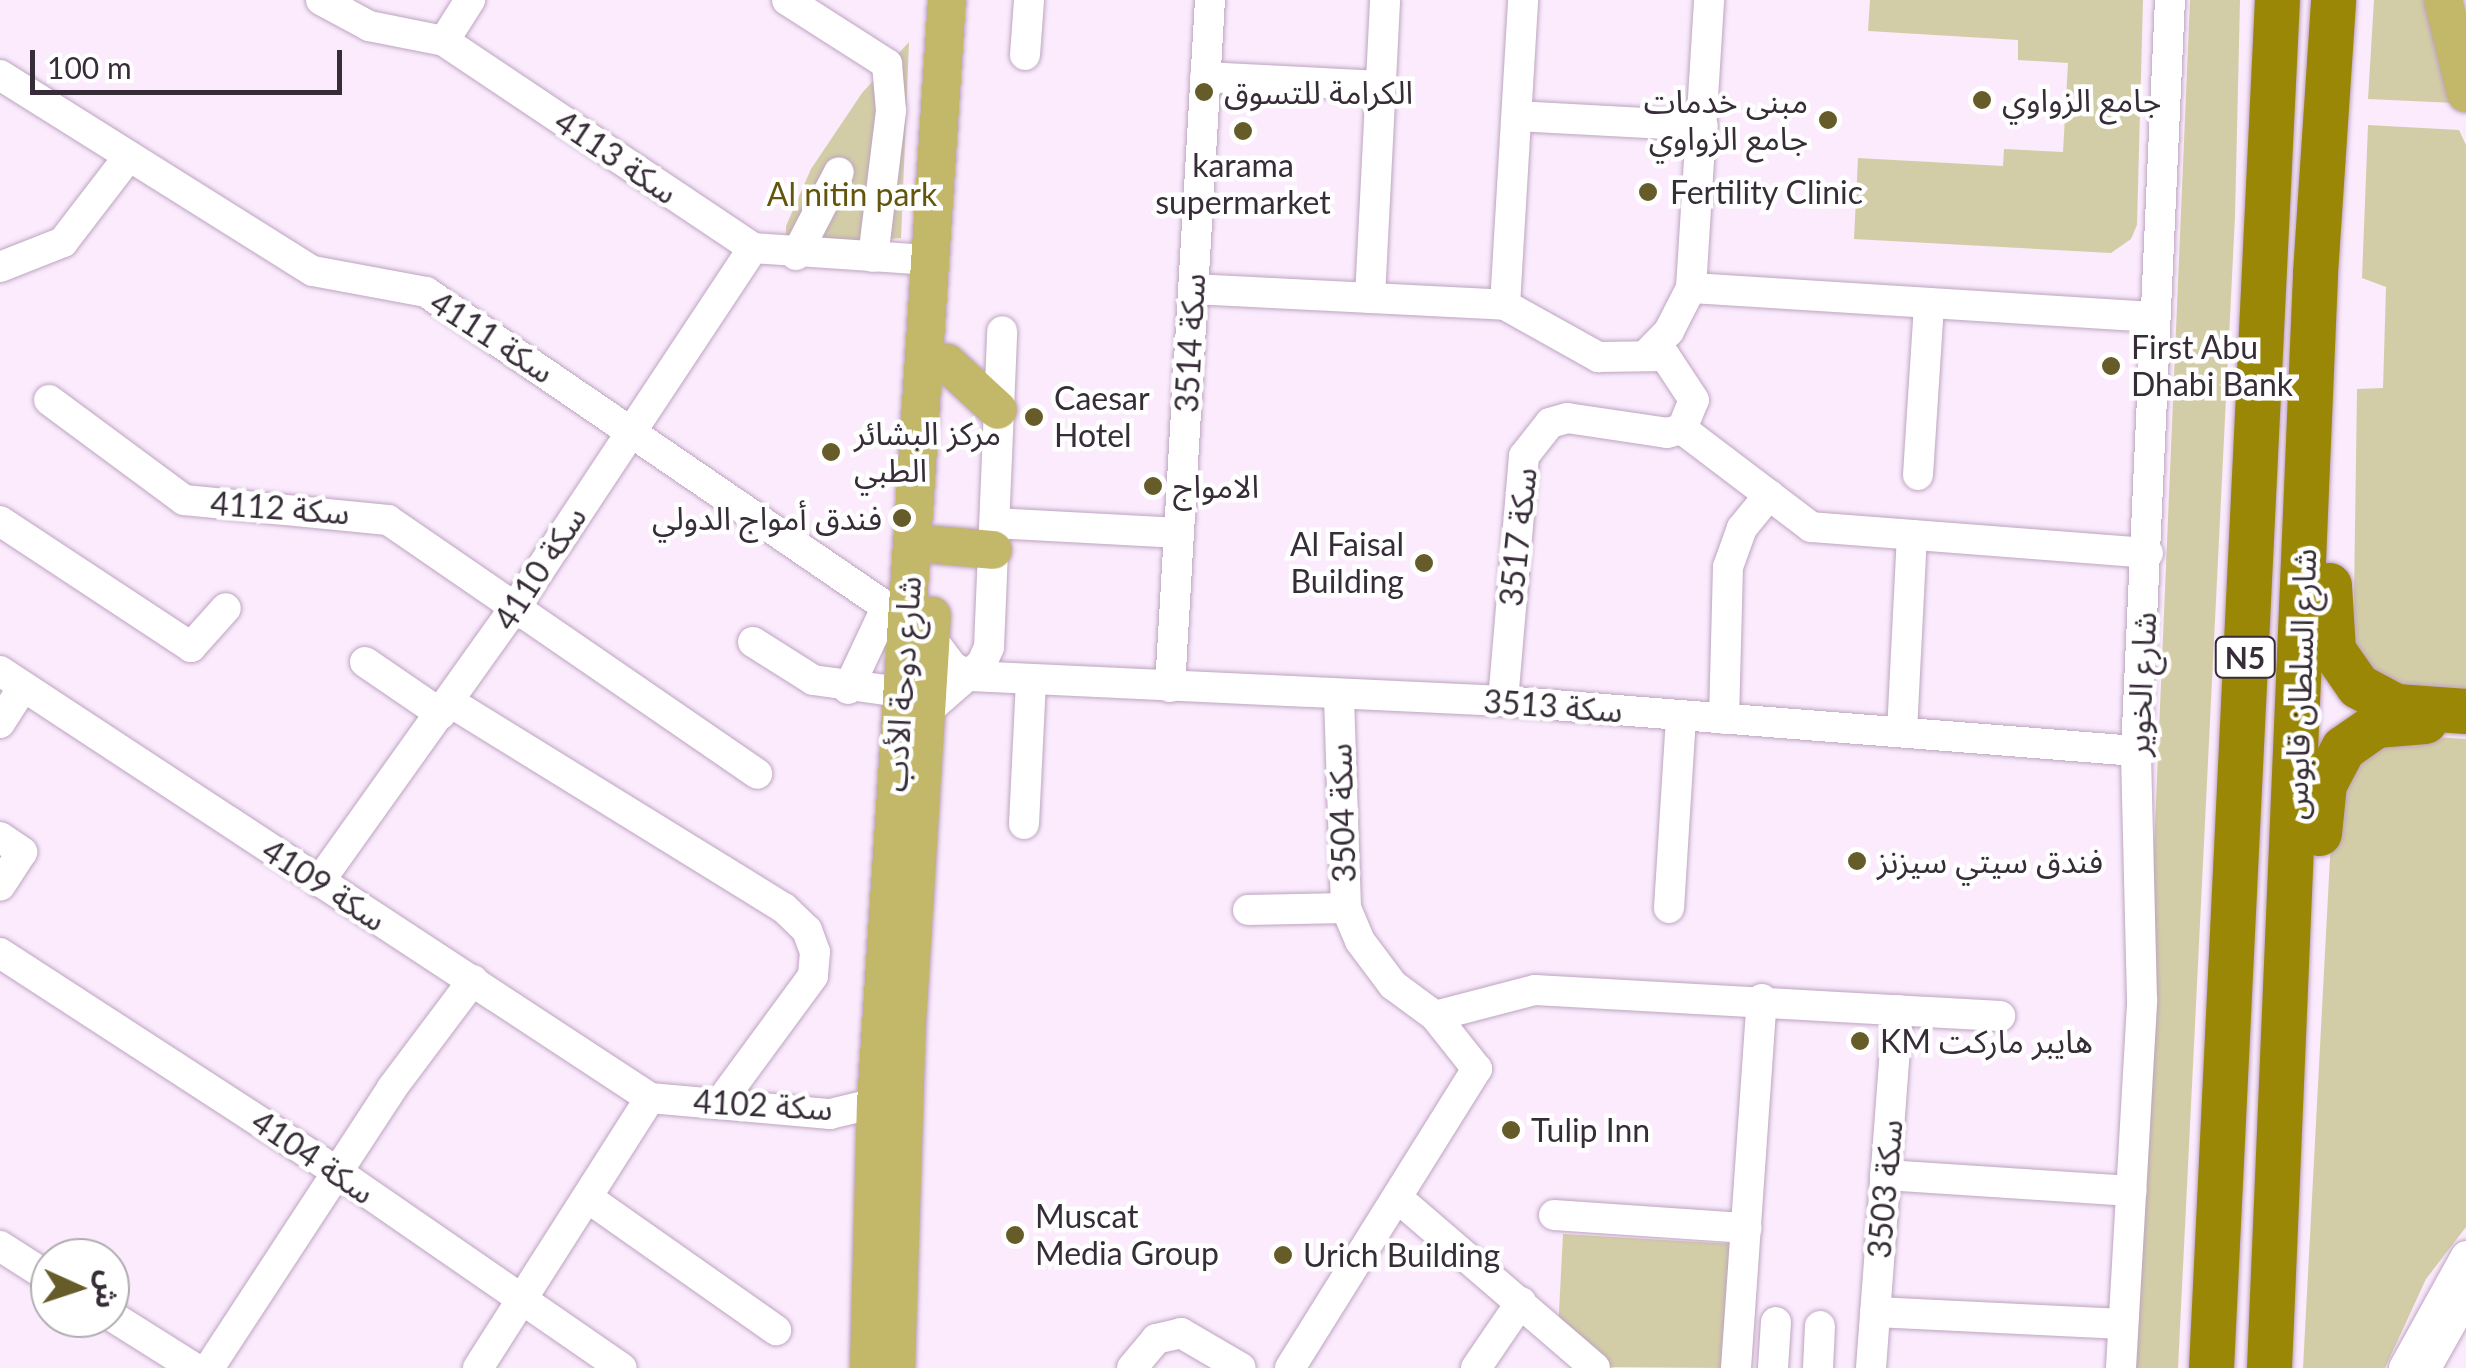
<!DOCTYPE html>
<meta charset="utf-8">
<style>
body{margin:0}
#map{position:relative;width:2466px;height:1368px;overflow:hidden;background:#fbebfd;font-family:Lato,"Noto Sans Arabic",sans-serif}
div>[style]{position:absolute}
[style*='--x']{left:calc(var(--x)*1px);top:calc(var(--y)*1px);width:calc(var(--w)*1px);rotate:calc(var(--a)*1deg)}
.green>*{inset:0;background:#d3cda7}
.roads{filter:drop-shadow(0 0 2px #bea4c0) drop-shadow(0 0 2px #bea4c0)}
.minor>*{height:30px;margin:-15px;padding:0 15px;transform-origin:15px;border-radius:15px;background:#fff}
.major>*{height:38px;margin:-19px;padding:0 19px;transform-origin:19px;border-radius:19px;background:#c3b76a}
.highway>*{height:45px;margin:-22.5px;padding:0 22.5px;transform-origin:22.5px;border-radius:22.5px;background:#9b8706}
.dots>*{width:28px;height:28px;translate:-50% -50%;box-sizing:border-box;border:5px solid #fff;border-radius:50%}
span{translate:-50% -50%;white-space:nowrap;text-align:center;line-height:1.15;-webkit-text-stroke:9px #fff;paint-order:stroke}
.shield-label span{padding:2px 8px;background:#fff;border:2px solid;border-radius:8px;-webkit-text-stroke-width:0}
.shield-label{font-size:30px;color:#372d38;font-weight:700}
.poi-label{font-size:32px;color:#372d38}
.left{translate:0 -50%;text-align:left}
.right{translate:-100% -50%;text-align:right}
.street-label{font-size:32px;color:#372d38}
.park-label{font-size:32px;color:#63560c}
.north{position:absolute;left:30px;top:1238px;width:100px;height:100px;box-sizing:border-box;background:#fff;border:2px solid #afabaf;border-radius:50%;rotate:93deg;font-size:28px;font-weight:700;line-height:40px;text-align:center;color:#372d38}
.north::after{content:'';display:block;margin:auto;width:35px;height:45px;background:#665c29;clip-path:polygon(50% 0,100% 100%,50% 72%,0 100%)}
.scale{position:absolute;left:30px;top:50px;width:312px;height:45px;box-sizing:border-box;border:5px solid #372d38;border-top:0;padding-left:12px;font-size:30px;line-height:35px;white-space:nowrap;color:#372d38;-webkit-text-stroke:8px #fff;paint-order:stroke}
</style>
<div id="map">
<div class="green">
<i style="clip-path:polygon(1870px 0,2143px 0,2137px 225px,2131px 239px,2111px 253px,1854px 239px,1858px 158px,2003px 166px,2004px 149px,2063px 152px,2068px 63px,2018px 60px,2018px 40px,1868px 31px)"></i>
<i style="clip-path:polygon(2190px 0,2240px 0,2235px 216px,2178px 1368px,2132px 1368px)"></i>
<i style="clip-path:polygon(2374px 0,2426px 0,2455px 103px,2368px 99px)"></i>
<i style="clip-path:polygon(909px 42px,901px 238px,801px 246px,786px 241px,786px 226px,811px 169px,862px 93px)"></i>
<i style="clip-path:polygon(2368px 125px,2459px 130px,2466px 145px,2466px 695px,2390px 688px,2353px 665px,2357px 389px,2383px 388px,2386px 287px,2362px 278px)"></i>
<i style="clip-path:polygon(2436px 737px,2466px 739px,2466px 1227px,2426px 1279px,2385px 1368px,2303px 1368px,2331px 839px,2357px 749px)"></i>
<i style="clip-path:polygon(1563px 1234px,1732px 1244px,1725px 1368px,1600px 1367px,1558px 1331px)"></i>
</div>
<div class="roads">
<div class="minor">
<i style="--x:321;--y:0;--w:55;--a:28.4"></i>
<i style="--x:369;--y:26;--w:76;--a:11.3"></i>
<i style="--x:444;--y:41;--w:372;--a:33.8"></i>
<i style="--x:753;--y:248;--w:174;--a:3.9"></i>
<i style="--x:787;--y:0;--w:119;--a:32.6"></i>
<i style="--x:887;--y:64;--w:47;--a:85.1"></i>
<i style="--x:891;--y:111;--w:147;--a:97"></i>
<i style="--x:444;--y:41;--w:49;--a:-57.6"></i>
<i style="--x:1025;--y:55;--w:55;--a:-85.8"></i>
<i style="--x:0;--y:75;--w:369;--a:32.1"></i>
<i style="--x:313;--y:271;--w:115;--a:10.5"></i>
<i style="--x:426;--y:292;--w:583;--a:34.37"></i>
<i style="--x:1205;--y:77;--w:175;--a:2.9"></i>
<i style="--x:1517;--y:116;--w:186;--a:3.1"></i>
<i style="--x:796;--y:255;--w:93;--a:-62.6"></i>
<i style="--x:0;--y:267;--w:68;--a:-21.6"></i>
<i style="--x:63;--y:242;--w:108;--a:-52.5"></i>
<i style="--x:1691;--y:288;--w:464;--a:3.6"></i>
<i style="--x:1193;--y:289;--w:312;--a:2.9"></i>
<i style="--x:1505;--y:305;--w:107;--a:29.2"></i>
<i style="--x:1598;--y:357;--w:67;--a:-0.9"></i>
<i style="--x:1370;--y:298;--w:298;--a:-87.1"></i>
<i style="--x:1505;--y:305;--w:306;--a:-86.6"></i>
<i style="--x:1645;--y:356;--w:35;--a:-46"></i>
<i style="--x:1669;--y:331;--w:48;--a:-62.9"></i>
<i style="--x:1691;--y:288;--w:289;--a:-86.4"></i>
<i style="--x:49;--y:400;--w:168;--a:36.5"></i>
<i style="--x:184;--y:500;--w:205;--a:5.6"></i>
<i style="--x:388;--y:520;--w:448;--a:34.5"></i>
<i style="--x:1682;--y:429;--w:162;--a:37.2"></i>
<i style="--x:1811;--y:527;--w:338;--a:4.4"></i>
<i style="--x:1918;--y:475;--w:172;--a:-86.3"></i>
<i style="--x:0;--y:521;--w:229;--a:33.4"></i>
<i style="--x:191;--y:647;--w:52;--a:-48.1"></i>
<i style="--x:995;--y:523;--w:184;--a:3.1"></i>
<i style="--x:931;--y:638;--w:36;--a:53"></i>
<i style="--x:953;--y:667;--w:19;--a:28"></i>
<i style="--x:970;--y:676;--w:534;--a:2.69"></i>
<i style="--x:1503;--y:701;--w:635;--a:4.52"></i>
<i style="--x:753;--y:642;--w:71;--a:32.3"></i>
<i style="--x:813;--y:680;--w:89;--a:7.8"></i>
<i style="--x:365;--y:662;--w:92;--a:34.4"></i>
<i style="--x:0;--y:671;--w:778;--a:33.3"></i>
<i style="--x:650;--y:1098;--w:181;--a:5.1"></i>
<i style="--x:830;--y:1114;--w:47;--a:-13.4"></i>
<i style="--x:1170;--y:687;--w:688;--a:-86.67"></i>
<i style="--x:848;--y:689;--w:92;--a:-64.8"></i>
<i style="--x:1503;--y:701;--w:246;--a:-85.1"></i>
<i style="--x:1524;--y:456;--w:42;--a:-51.8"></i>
<i style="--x:1550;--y:423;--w:18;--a:-16"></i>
<i style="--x:1567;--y:418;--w:101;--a:8.5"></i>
<i style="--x:1667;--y:433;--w:16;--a:-15"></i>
<i style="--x:1682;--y:429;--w:31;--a:-68"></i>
<i style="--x:1694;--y:400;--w:53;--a:-123.4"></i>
<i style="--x:450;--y:702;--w:392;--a:31.7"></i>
<i style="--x:784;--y:908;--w:32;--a:44"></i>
<i style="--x:807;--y:930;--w:23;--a:70"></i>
<i style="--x:815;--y:952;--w:24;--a:95"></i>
<i style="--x:813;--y:976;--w:159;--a:126.3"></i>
<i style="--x:927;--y:711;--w:73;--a:-41.1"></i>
<i style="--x:982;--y:663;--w:17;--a:-66"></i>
<i style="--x:989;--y:647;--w:316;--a:-87.6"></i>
<i style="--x:1724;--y:719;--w:152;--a:-88.5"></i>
<i style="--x:1728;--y:567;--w:41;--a:-70.3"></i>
<i style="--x:1742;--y:528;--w:43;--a:-50.7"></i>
<i style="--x:0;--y:723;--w:43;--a:-57.4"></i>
<i style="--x:1902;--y:732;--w:197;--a:-87.1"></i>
<i style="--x:1024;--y:824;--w:143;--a:-87.2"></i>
<i style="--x:0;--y:837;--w:27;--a:34"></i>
<i style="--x:22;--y:852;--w:40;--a:122.9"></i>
<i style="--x:319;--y:882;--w:335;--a:-54.5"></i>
<i style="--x:514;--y:609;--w:433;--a:-56.5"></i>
<i style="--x:1669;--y:908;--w:193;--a:-86.4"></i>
<i style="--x:1248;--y:910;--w:98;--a:-1.2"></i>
<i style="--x:0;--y:953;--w:401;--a:33"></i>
<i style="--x:336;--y:1171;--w:347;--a:34.6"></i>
<i style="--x:1435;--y:1016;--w:103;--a:-14.6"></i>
<i style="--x:1535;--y:990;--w:466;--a:3.2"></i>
<i style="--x:1885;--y:1175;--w:247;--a:3.7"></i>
<i style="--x:588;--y:1198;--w:230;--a:35.1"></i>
<i style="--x:1400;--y:1200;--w:257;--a:40.7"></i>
<i style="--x:1554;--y:1215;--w:193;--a:3.9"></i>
<i style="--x:0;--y:1246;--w:59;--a:32.6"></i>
<i style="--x:1875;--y:1312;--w:248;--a:2.8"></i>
<i style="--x:110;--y:1315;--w:99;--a:32.2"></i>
<i style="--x:209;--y:1368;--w:334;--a:-56.8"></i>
<i style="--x:392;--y:1088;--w:135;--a:-53.1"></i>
<i style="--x:478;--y:1368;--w:320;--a:-57.5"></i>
<i style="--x:1132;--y:1368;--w:38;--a:-50"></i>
<i style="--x:1156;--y:1339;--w:26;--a:-13"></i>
<i style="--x:1181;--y:1333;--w:69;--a:30.3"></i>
<i style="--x:1290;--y:1368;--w:353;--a:-58"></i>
<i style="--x:1477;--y:1069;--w:68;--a:-128.4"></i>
<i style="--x:1435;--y:1016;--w:52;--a:-143.6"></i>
<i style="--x:1393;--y:985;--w:55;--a:-126.9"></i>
<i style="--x:1360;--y:941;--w:36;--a:-113"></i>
<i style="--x:1346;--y:908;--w:214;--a:-91.9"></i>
<i style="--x:1476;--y:1368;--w:80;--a:-55.7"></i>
<i style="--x:1736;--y:1368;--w:370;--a:-86"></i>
<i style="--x:1773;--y:1368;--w:46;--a:-86.3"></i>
<i style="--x:1818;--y:1368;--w:42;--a:-87.3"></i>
<i style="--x:1871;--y:1368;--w:359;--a:-85.7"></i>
<i style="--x:2121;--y:1368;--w:369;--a:-86.7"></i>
<i style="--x:2142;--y:1000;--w:249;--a:-91.4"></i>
<i style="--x:2136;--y:751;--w:752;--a:-87.41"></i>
<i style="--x:2404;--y:1368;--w:128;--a:-61"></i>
<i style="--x:2426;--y:1368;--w:81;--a:-60.6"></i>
</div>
<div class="major">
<i style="--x:2443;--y:0;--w:96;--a:76.1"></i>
<i style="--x:947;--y:363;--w:69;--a:42.7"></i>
<i style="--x:937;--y:545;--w:56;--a:5.1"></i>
<i style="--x:869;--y:1368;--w:265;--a:-88.5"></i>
<i style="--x:876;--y:1103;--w:1105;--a:-86.32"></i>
<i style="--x:896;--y:1368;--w:345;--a:-88.2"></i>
<i style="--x:907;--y:1023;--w:408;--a:-86.5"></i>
</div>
<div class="highway">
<i style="--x:2329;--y:585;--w:65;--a:86.5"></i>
<i style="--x:2333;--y:650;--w:44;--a:55.2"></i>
<i style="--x:2358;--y:686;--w:43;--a:27.8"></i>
<i style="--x:2396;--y:706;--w:70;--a:4.1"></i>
<i style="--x:2319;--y:833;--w:49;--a:-84.2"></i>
<i style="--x:2324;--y:784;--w:41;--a:-62.2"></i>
<i style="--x:2343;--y:748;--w:40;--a:-34.9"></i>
<i style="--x:2376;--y:725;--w:49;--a:-4.7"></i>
<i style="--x:2211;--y:1368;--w:1370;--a:-87.24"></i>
<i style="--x:2269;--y:1368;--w:1096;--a:-87.59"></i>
<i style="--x:2315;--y:273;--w:274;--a:-86.2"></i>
</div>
</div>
<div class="dots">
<i style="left:1204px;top:92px;background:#665c29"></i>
<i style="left:1982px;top:100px;background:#665c29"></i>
<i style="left:1828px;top:120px;background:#665c29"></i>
<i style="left:1243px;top:131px;background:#665c29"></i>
<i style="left:1648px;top:192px;background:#665c29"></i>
<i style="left:2111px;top:366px;background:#665c29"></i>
<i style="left:1034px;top:417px;background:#665c29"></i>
<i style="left:831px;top:452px;background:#665c29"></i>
<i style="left:1153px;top:486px;background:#665c29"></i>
<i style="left:902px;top:518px;background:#665c29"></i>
<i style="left:1424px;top:563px;background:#665c29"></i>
<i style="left:1857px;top:861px;background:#665c29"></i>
<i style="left:1860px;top:1041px;background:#665c29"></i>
<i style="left:1511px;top:1130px;background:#665c29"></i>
<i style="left:1015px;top:1235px;background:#665c29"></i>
<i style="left:1283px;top:1255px;background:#665c29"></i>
</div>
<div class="shield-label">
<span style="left:2245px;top:657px">N5</span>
</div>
<div class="poi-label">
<span class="left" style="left:1224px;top:92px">الكرامة للتسوق</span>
<span class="left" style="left:2002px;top:100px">جامع الزواوي</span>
<span class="right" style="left:1808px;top:120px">مبنى خدمات<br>جامع الزواوي</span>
<span style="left:1243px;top:184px">karama<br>supermarket</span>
<span class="left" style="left:1670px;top:192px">Fertility Clinic</span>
<span class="left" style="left:2131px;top:366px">First Abu<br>Dhabi Bank</span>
<span class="left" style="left:1054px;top:417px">Caesar<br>Hotel</span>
<span class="left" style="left:854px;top:452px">مركز البشائر<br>الطبي</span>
<span class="left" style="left:1173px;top:486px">الامواج</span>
<span class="right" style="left:882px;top:518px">فندق أمواج الدولي</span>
<span class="right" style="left:1404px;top:563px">Al Faisal<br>Building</span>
<span class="left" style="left:1877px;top:861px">فندق سيتي سيزنز</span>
<span class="left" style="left:1880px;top:1041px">KM هايبر ماركت</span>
<span class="left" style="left:1531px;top:1130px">Tulip Inn</span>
<span class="left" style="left:1035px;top:1235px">Muscat<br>Media Group</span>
<span class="left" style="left:1303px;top:1255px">Urich Building</span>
</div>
<div class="street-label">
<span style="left:616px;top:157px;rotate:34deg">سكة 4113</span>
<span style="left:492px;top:337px;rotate:33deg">سكة 4111</span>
<span style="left:1190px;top:343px;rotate:-87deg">سكة 3514</span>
<span style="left:280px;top:508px;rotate:4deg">سكة 4112</span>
<span style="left:1518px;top:537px;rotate:-84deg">سكة 3517</span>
<span style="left:540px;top:568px;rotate:-57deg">سكة 4110</span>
<span style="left:902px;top:684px;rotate:-86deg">شارع دوحة الأدب</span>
<span style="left:2141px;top:684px;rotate:-87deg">شارع الخوير</span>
<span style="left:2300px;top:684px;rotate:-88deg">شارع السلطان قابوس</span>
<span style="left:1553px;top:706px;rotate:4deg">سكة 3513</span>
<span style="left:1342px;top:813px;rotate:-92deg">سكة 3504</span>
<span style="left:324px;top:885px;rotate:33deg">سكة 4109</span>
<span style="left:763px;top:1105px;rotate:3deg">سكة 4102</span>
<span style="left:313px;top:1157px;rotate:34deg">سكة 4104</span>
<span style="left:1885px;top:1189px;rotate:-85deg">سكة 3503</span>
</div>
<div class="park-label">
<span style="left:852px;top:194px">Al nitin park</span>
</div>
<div class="north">ش</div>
<div class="scale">100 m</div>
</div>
